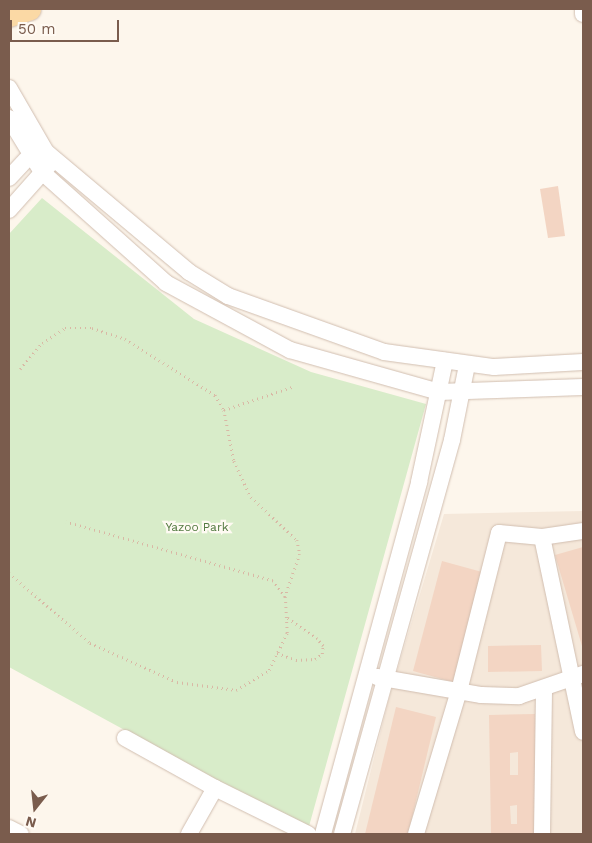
<!DOCTYPE html>
<style>
body{margin:0}
#map{position:relative;width:592px;height:843px;overflow:hidden;background:#fdf6ec;font-family:"Work Sans",sans-serif}
div>[style]{position:absolute}
[style*='--x']{left:calc(var(--x)*1px);top:calc(var(--y)*1px);width:calc(var(--w)*1px);rotate:calc(var(--a)*1deg)}
.residential>*{inset:0;background:#f5e8da}
.green>*{inset:0;background:#d8ecc9}
.building>*{inset:0;background:#f3d5c3}
.path>*{height:2.5px;margin-top:-1.25px;transform-origin:0;background:repeating-linear-gradient(90deg,#d9b8a5 0 1px,transparent 0 5px)}
.roads{filter:drop-shadow(0 0 1px #d1beb0) drop-shadow(0 0 1px #d1beb0)}
.minor>*{height:16px;margin:-8px;padding:0 8px;transform-origin:8px;border-radius:8px;background:#fff}
.major>*{height:21px;margin:-10.5px;padding:0 10.5px;transform-origin:10.5px;border-radius:10.5px;background:#fbd9a5}
span{translate:-50% -50%;white-space:nowrap;text-align:center;line-height:1.15;-webkit-text-stroke:4.5px #fffaf3;paint-order:stroke}
.park-label{font-size:12px;color:#537a41}
.frame{position:absolute;inset:0;border:10px solid #7a5c4d;pointer-events:none}
.north{position:absolute;left:10px;top:783px;width:50px;height:50px;-webkit-text-stroke:4px #fffaf3;paint-order:stroke;rotate:196deg;font-size:14px;font-weight:700;line-height:20px;text-align:center;color:#7a5c4d}
.north::after{content:'';display:block;margin:auto;width:18px;height:22px;background:#7a5c4d;clip-path:polygon(50% 0,100% 100%,50% 72%,0 100%)}
.scale{position:absolute;left:10px;top:20px;width:109px;height:22px;box-sizing:border-box;border:2px solid #7a5c4d;border-top:0;padding-left:6px;font-size:15px;line-height:18px;white-space:nowrap;color:#7a5c4d;-webkit-text-stroke:4px #fffaf3;paint-order:stroke}
</style>
<div id="map">
<div class="residential">
<i style="clip-path:polygon(583px 511px,583px 834px,355px 834px,390px 694px,444px 514px)"></i>
</div>
<div class="green">
<i style="clip-path:polygon(42px 198px,194px 319px,311px 372px,426px 404px,308px 830px,9px 667px,9px 234px)"></i>
</div>
<div class="building">
<i style="clip-path:polygon(558px 186px,565px 236px,548px 238px,540px 189px)"></i>
<i style="clip-path:polygon(583px 547px,583px 646px,582px 646px,555px 555px)"></i>
<i style="clip-path:polygon(442px 561px,482px 572px,453px 682px,413px 671px)"></i>
<i style="clip-path:polygon(541px 645px,542px 671px,488px 672px,488px 646px)"></i>
<i style="clip-path:polygon(396px 707px,436px 717px,408px 834px,365px 834px)"></i>
<i style="clip-path:polygon(evenodd,535px 714px,537px 834px,491px 834px,489px 715px,535px 714px,518px 752px,518px 775px,510px 775px,510px 753px,518px 752px,535px 714px,517px 805px,517px 824px,511px 824px,510px 806px,517px 805px)"></i>
</div>
<div class="path">
<i style="--x:20;--y:369;--w:34;--a:-50"></i>
<i style="--x:42;--y:343;--w:27;--a:-33"></i>
<i style="--x:65;--y:328;--w:27;--a:0"></i>
<i style="--x:92;--y:328;--w:35;--a:18"></i>
<i style="--x:125;--y:339;--w:106;--a:31.9"></i>
<i style="--x:215;--y:395;--w:17;--a:59"></i>
<i style="--x:224;--y:410;--w:52;--a:78.9"></i>
<i style="--x:234;--y:461;--w:40;--a:65"></i>
<i style="--x:251;--y:497;--w:63;--a:43.1"></i>
<i style="--x:297;--y:540;--w:14;--a:78"></i>
<i style="--x:300;--y:554;--w:46;--a:109.2"></i>
<i style="--x:224;--y:410;--w:72;--a:-18.7"></i>
<i style="--x:9;--y:573;--w:107;--a:40.8"></i>
<i style="--x:90;--y:643;--w:95;--a:24.1"></i>
<i style="--x:177;--y:682;--w:60;--a:7.7"></i>
<i style="--x:236;--y:690;--w:39;--a:-31"></i>
<i style="--x:269;--y:670;--w:41;--a:-64.1"></i>
<i style="--x:287;--y:633;--w:36;--a:-93"></i>
<i style="--x:285;--y:597;--w:20;--a:-127"></i>
<i style="--x:273;--y:581;--w:215;--a:-164.1"></i>
<i style="--x:277;--y:653;--w:20;--a:20"></i>
<i style="--x:296;--y:660;--w:19;--a:-3"></i>
<i style="--x:315;--y:659;--w:9;--a:-36"></i>
<i style="--x:322;--y:654;--w:8;--a:-83"></i>
<i style="--x:323;--y:646;--w:9;--a:-131"></i>
<i style="--x:317;--y:639;--w:38;--a:-145"></i>
</div>
<div class="roads">
<div class="minor">
<i style="--x:583;--y:9;--w:5;--a:90"></i>
<i style="--x:9;--y:88;--w:74;--a:60"></i>
<i style="--x:46;--y:152;--w:187;--a:40"></i>
<i style="--x:189;--y:272;--w:46;--a:31.6"></i>
<i style="--x:228;--y:296;--w:166;--a:19.7"></i>
<i style="--x:384;--y:352;--w:111;--a:7.8"></i>
<i style="--x:494;--y:367;--w:89;--a:-3.2"></i>
<i style="--x:9;--y:118;--w:63;--a:58.6"></i>
<i style="--x:42;--y:172;--w:166;--a:41.8"></i>
<i style="--x:166;--y:283;--w:141;--a:28.4"></i>
<i style="--x:290;--y:350;--w:155;--a:15.7"></i>
<i style="--x:439;--y:392;--w:144;--a:-2"></i>
<i style="--x:9;--y:178;--w:42;--a:-46.9"></i>
<i style="--x:9;--y:210;--w:60;--a:-48.4"></i>
<i style="--x:542;--y:537;--w:41;--a:-8.3"></i>
<i style="--x:377;--y:677;--w:106;--a:9.8"></i>
<i style="--x:481;--y:695;--w:38;--a:2"></i>
<i style="--x:519;--y:696;--w:68;--a:-19"></i>
<i style="--x:125;--y:738;--w:103;--a:29.1"></i>
<i style="--x:215;--y:788;--w:53;--a:119.5"></i>
<i style="--x:215;--y:788;--w:104;--a:26.3"></i>
<i style="--x:9;--y:828;--w:13;--a:27"></i>
<i style="--x:323;--y:834;--w:365;--a:-74.7"></i>
<i style="--x:419;--y:482;--w:124;--a:-77.9"></i>
<i style="--x:342;--y:834;--w:409;--a:-74.4"></i>
<i style="--x:452;--y:440;--w:76;--a:-78.7"></i>
<i style="--x:416;--y:834;--w:149;--a:-73.3"></i>
<i style="--x:459;--y:691;--w:163;--a:-75.8"></i>
<i style="--x:499;--y:533;--w:43;--a:5.3"></i>
<i style="--x:542;--y:537;--w:199;--a:78.1"></i>
<i style="--x:542;--y:834;--w:145;--a:-89.2"></i>
</div>
<div class="major">
<i style="--x:9;--y:16;--w:22;--a:-18"></i>
</div>
</div>
<div class="park-label">
<span style="left:197px;top:528px">Yazoo Park</span>
</div>
<div class="frame"></div>
<div class="north">N</div>
<div class="scale">50 m</div>
</div>
